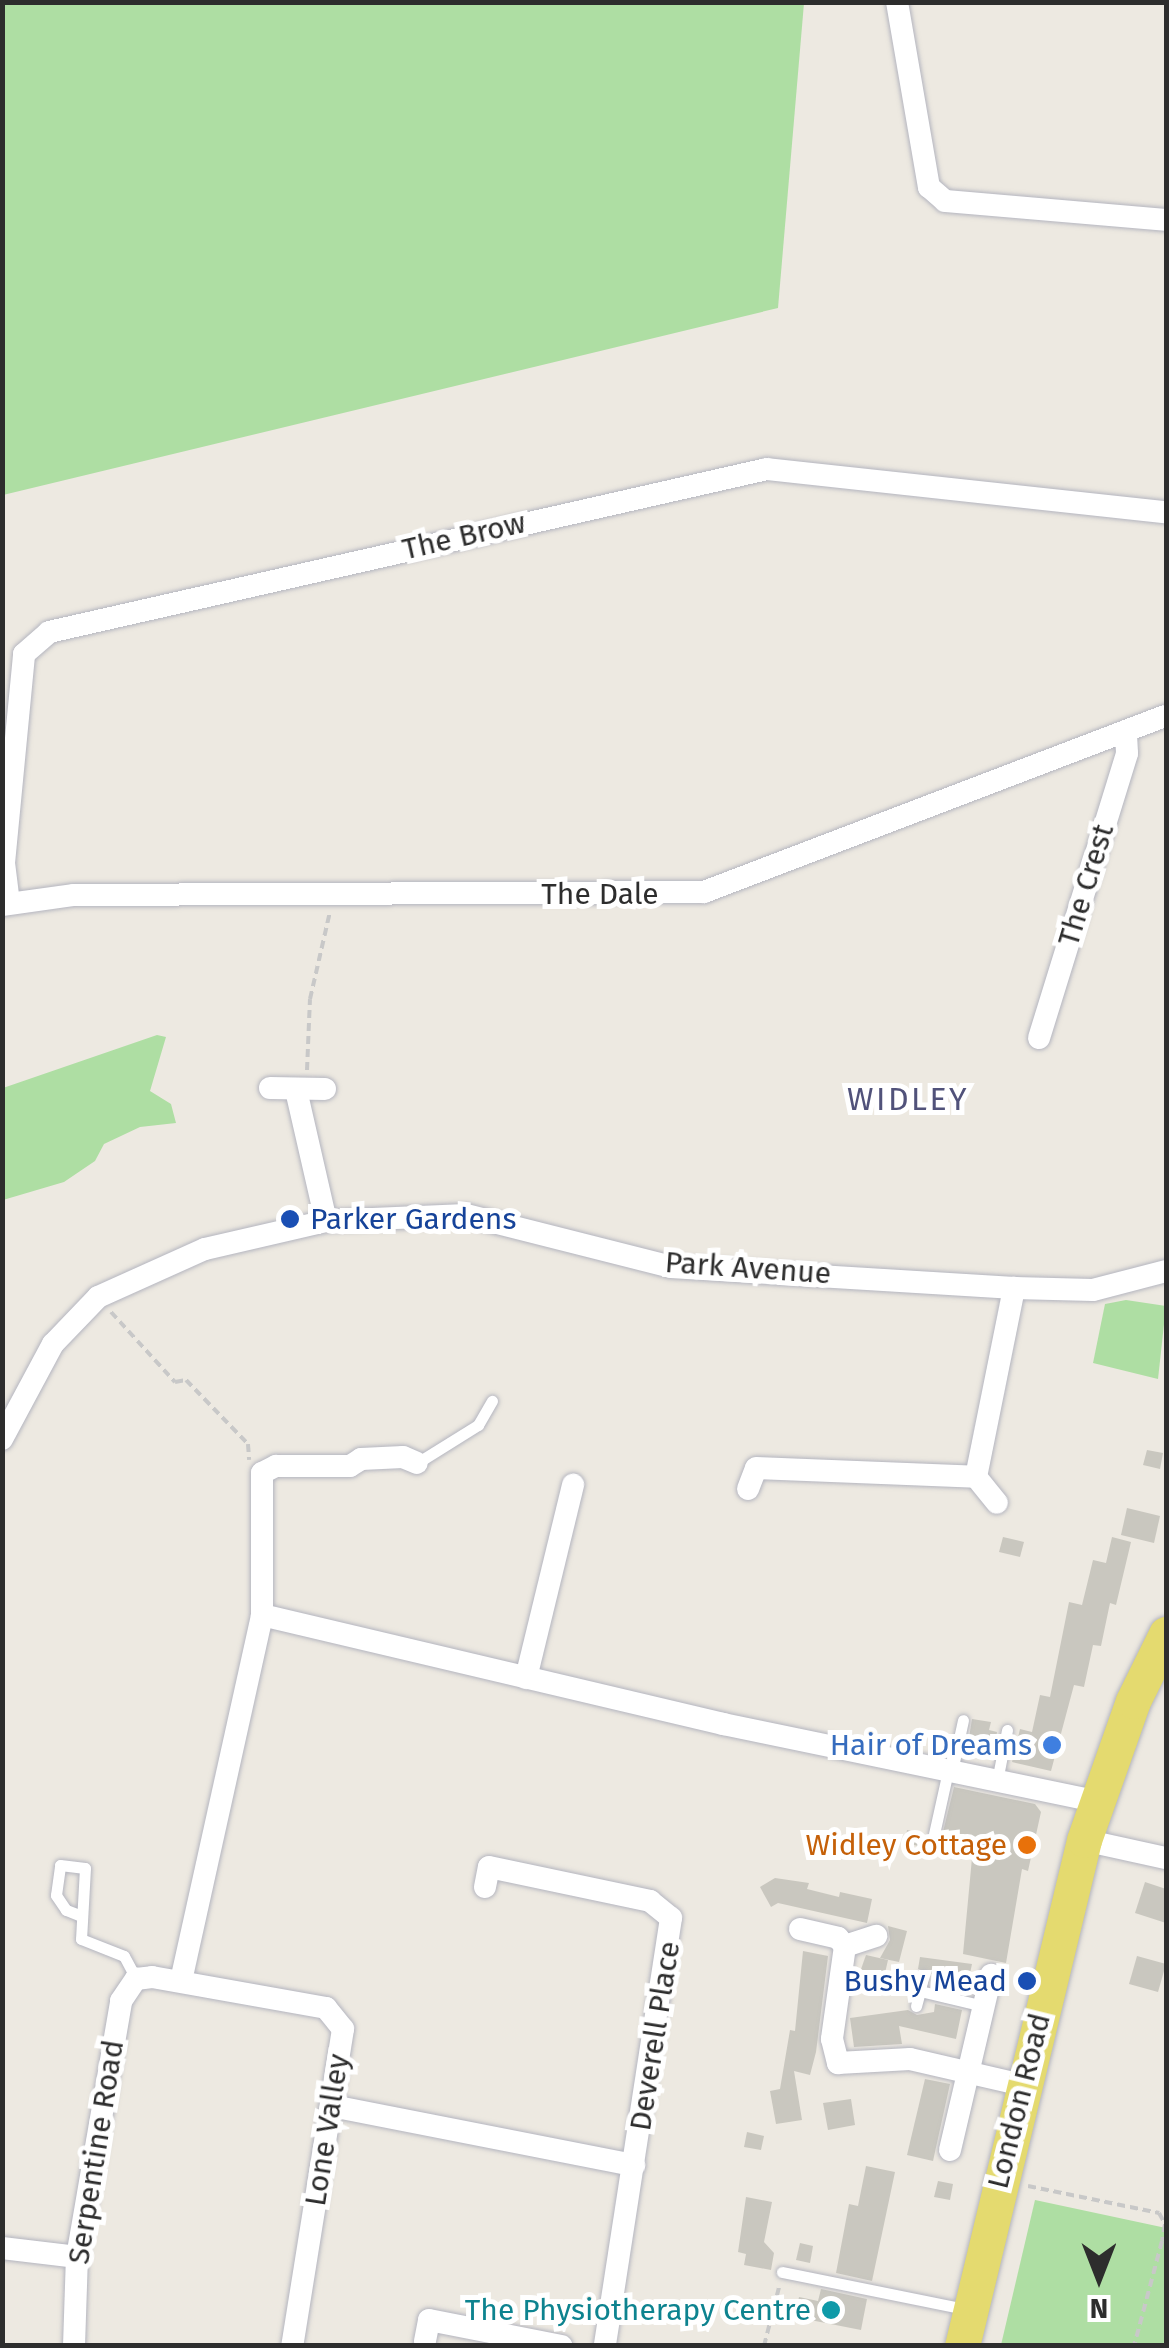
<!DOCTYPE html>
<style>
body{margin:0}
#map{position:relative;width:1169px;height:2348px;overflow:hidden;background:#ede9e1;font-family:"Fira Sans",sans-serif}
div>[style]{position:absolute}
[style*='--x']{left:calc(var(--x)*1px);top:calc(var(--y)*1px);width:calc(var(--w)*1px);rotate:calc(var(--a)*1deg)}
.green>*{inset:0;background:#aedea3}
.building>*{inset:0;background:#c9c7bf}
.path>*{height:4px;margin-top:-2px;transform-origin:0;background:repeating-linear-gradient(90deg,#c8c8c8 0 8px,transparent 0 13px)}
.roads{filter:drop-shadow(0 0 2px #b4b5bf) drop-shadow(0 0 2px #b4b5bf)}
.lane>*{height:11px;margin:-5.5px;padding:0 5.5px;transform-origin:5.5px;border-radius:5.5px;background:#fff}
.street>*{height:22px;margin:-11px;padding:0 11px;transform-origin:11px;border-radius:11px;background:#fff}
.primary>*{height:35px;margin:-17.5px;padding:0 17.5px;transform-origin:17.5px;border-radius:17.5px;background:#e4da6f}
.dots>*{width:28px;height:28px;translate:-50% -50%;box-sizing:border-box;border:5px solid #fff;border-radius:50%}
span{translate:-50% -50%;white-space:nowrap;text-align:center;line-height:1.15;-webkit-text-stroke:10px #fff;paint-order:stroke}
.street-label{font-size:30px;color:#2d2d2d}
.transit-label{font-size:30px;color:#164399}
.left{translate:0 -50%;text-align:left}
.right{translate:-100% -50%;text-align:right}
.shop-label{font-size:30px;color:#366cbe}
.food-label{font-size:30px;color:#c56008}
.culture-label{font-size:30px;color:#0d838f}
.neighbourhood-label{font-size:32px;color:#51527a;letter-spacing:2.5px}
.frame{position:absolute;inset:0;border:5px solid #2d2d2d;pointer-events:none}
.north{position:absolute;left:1049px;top:2228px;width:100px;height:100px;-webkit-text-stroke:8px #fff;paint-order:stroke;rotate:180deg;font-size:28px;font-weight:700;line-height:40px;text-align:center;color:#2d2d2d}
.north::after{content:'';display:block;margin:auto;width:35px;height:45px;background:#2d2d2d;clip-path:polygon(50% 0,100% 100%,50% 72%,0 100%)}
</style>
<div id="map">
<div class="green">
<i style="clip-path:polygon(2px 3px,804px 3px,778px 308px,3px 495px)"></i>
<i style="clip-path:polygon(157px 1035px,166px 1037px,150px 1091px,171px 1104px,176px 1123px,140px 1127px,104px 1144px,95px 1161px,64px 1182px,3px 1200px,3px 1088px)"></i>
<i style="clip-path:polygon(1126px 1300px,1166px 1306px,1158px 1379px,1093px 1363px,1105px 1304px)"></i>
<i style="clip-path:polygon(1035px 2200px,1166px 2228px,1166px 2345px,1001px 2345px)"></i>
</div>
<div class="building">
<i style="clip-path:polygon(1147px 1450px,1163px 1453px,1160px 1469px,1143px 1465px)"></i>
<i style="clip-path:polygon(1127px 1508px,1160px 1516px,1154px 1543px,1121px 1535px)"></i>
<i style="clip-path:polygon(1003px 1537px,1024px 1542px,1020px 1557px,999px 1552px)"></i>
<i style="clip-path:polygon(1112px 1537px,1131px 1542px,1116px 1605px,1110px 1603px,1101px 1646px,1093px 1645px,1084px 1687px,1074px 1685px,1051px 1771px,1012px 1762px,1020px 1729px,1032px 1732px,1040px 1695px,1050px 1697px,1069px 1602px,1082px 1605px,1093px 1560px,1106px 1563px)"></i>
<i style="clip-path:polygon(972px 1719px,991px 1722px,989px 1730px,997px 1732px,994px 1749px,968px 1744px)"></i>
<i style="clip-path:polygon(954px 1787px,1035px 1804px,1041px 1812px,1028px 1871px,1022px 1869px,1006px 1963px,963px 1954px,972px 1858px,905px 1843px,907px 1830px,925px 1834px,931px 1843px,941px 1840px)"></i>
<i style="clip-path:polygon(775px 1878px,809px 1883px,807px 1889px,839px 1897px,840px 1892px,872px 1899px,867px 1923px,778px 1903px,771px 1907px,760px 1887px)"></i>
<i style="clip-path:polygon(1145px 1882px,1166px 1889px,1166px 1923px,1135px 1913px)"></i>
<i style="clip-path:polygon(888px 1926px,907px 1931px,899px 1962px,880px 1958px,890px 1940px)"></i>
<i style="clip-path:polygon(803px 1951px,828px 1956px,816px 2052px,810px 2075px,794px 2071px,802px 2120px,776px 2124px,770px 2091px,780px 2089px,790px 2030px,795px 2031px)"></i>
<i style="clip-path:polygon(866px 1955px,888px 1960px,880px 1995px,854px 1989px)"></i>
<i style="clip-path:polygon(1137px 1956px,1166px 1964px,1158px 1992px,1129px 1984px)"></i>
<i style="clip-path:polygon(920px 1957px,972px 1964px,966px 1992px,940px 1986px,942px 1978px,918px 1969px)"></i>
<i style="clip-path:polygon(935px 2004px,962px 2010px,956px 2039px,899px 2026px,902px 2044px,854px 2047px,850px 2018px,908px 2010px,917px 2015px,934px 2012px)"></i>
<i style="clip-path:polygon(925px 2079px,950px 2084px,933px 2161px,907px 2155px)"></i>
<i style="clip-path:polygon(851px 2099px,855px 2125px,828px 2130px,823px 2103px)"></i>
<i style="clip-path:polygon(747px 2132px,764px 2136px,761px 2150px,744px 2147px)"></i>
<i style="clip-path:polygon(866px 2166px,895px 2172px,872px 2281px,836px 2273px,849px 2204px,858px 2206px)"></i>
<i style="clip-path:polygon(938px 2181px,953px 2184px,950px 2200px,934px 2197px)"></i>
<i style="clip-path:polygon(746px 2197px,772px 2202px,764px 2242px,774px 2253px,771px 2270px,744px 2265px,746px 2254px,738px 2252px)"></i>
<i style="clip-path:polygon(800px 2243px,813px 2246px,810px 2263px,796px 2260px)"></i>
<i style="clip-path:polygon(821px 2289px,867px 2299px,861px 2330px,795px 2317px,799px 2297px,818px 2301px)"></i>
</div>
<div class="path">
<i style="--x:307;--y:1070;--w:71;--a:-87.6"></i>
<i style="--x:310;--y:999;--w:89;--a:-77.1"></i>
<i style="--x:111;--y:1312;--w:95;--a:47.6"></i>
<i style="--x:175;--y:1382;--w:11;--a:-10"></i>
<i style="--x:186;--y:1380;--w:89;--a:45.9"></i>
<i style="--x:248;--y:1444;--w:16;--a:86"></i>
<i style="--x:1028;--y:2186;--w:134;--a:11.6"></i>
<i style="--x:1159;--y:2213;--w:13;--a:61"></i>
<i style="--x:1165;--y:2224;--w:17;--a:100"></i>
<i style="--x:1162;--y:2241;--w:109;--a:104.9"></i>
<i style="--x:764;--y:2346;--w:61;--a:-75.7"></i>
</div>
<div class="roads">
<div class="lane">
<i style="--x:417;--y:1463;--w:72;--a:-31.9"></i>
<i style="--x:478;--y:1425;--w:28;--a:-60"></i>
<i style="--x:952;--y:1771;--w:52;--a:-77.8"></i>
<i style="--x:997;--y:1781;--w:52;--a:-78.9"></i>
<i style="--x:934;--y:1834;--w:65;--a:-77.5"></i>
<i style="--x:79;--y:1915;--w:14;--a:-159"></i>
<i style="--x:66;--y:1910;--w:18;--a:-124"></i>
<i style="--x:56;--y:1895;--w:30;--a:-82"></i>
<i style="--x:60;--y:1865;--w:25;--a:7"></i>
<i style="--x:85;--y:1868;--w:71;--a:93.2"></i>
<i style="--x:81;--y:1939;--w:46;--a:21.6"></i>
<i style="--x:124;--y:1956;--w:26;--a:62"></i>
<i style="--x:920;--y:1991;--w:15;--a:-79"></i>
<i style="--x:916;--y:2006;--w:16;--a:-75"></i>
<i style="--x:920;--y:1991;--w:66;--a:13.2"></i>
<i style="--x:782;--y:2272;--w:187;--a:11.4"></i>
</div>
<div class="street">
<i style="--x:897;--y:2;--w:188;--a:80.2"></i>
<i style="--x:929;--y:187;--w:21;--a:41"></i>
<i style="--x:945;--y:201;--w:222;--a:4.9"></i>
<i style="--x:9;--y:903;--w:40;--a:-97.1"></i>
<i style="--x:4;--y:863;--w:210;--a:-84.5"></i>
<i style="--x:24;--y:654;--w:33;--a:-41"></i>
<i style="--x:49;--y:632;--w:736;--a:-12.79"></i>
<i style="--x:767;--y:469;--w:401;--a:6.2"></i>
<i style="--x:2;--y:905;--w:73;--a:-7.9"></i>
<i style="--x:74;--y:895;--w:630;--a:-0.27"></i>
<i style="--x:704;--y:892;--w:494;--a:-20.9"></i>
<i style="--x:1039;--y:1038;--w:298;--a:-72.8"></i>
<i style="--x:1127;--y:753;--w:22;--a:-93"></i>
<i style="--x:270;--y:1088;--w:55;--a:1"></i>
<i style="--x:296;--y:1090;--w:134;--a:77.1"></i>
<i style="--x:2;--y:1439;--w:108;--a:-61.8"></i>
<i style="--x:53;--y:1344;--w:65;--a:-46.2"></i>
<i style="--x:98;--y:1297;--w:117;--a:-24.2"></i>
<i style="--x:205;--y:1249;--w:124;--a:-13"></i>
<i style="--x:326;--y:1221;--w:140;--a:-2.5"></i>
<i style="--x:466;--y:1215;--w:211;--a:14.2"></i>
<i style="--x:671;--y:1267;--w:344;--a:3.5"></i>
<i style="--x:1014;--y:1288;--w:79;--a:1.5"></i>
<i style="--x:1093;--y:1290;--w:75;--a:-14.6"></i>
<i style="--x:976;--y:1477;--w:33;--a:51"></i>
<i style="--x:748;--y:1489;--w:22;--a:-69"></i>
<i style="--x:756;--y:1468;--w:220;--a:2.3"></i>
<i style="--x:976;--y:1477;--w:193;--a:-78.6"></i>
<i style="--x:262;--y:1615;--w:474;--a:13.3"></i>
<i style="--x:723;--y:1724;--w:380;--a:11.7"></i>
<i style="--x:526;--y:1678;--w:199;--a:-76.3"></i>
<i style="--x:1084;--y:1840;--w:84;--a:12.4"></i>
<i style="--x:485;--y:1887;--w:20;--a:-79"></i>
<i style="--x:489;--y:1867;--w:165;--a:11.9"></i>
<i style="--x:650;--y:1901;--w:27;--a:39"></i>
<i style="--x:671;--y:1918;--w:433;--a:98.8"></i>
<i style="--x:800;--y:1929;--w:39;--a:13"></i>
<i style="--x:838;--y:1938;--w:11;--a:49"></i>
<i style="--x:845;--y:1946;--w:94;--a:98"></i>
<i style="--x:832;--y:2039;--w:25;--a:76"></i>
<i style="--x:838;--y:2063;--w:72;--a:-3.2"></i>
<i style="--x:910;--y:2059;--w:116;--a:13"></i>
<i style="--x:845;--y:1946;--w:33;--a:-18"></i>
<i style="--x:181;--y:1981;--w:375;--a:-77.5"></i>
<i style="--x:262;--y:1615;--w:142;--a:-90"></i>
<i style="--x:262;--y:1473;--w:16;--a:-27"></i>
<i style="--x:276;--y:1466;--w:74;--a:0"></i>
<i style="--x:350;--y:1466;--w:13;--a:-32"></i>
<i style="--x:361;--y:1459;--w:42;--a:-2.7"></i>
<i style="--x:403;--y:1457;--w:15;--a:23"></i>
<i style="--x:332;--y:2106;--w:308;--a:11.1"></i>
<i style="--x:950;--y:2150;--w:180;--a:-76.8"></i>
<i style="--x:2;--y:2248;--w:76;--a:6.8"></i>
<i style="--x:425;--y:2341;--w:21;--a:-79"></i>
<i style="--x:429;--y:2320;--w:135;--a:11.1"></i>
<i style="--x:74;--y:2346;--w:89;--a:-88.1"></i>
<i style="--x:77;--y:2257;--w:260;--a:-80.2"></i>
<i style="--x:121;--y:2001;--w:27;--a:-56"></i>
<i style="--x:136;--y:1979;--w:16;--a:-7"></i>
<i style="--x:152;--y:1977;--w:177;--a:10.1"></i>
<i style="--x:326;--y:2008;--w:27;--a:51"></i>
<i style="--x:343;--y:2029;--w:321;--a:99.1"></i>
</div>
<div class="primary">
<i style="--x:962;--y:2346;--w:520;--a:-76.44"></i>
<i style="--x:1084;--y:1840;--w:147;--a:-70.6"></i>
<i style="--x:1133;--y:1701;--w:75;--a:-63.8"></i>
</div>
</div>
<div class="dots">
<i style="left:290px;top:1219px;background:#1a4fb4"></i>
<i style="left:1052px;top:1745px;background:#3f7fe0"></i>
<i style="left:1027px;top:1845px;background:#e8710a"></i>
<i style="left:1027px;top:1981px;background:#1a4fb4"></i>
<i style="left:831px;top:2310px;background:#0f9aa8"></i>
</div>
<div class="street-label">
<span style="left:464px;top:536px;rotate:-13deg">The Brow</span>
<span style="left:1086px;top:885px;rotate:-73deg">The Crest</span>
<span style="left:600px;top:894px">The Dale</span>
<span style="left:748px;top:1268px;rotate:4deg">Park Avenue</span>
<span style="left:655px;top:2036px;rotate:-81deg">Deverell Place</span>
<span style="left:1019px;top:2101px;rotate:-76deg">London Road</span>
<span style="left:327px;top:2130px;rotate:-81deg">Lone Valley</span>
<span style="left:96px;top:2152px;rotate:-81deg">Serpentine Road</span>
</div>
<div class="transit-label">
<span class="left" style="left:310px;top:1219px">Parker Gardens</span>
<span class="right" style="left:1007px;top:1981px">Bushy Mead</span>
</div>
<div class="shop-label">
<span class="right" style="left:1032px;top:1745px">Hair of Dreams</span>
</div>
<div class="food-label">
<span class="right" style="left:1007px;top:1845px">Widley Cottage</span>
</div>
<div class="culture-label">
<span class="right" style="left:811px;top:2310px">The Physiotherapy Centre</span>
</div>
<div class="neighbourhood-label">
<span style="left:908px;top:1099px">WIDLEY</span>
</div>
<div class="frame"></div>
<div class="north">N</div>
</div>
